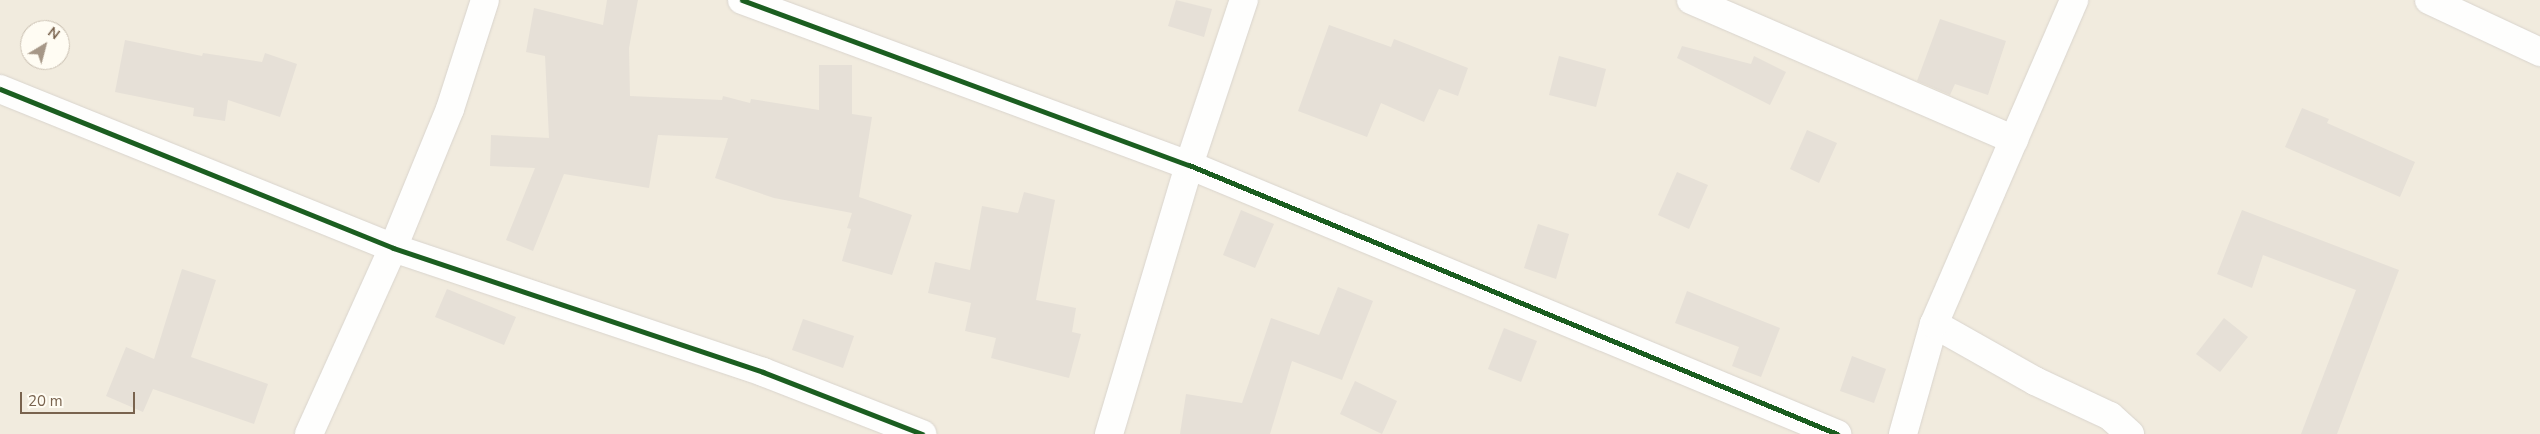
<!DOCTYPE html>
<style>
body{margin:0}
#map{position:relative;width:2540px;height:434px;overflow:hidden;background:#f9f7f0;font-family:"Nunito Sans",sans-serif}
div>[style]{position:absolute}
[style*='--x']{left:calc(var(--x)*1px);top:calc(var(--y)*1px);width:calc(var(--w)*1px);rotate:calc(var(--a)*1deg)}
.residential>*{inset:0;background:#f1ebde}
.building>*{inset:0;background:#e6e0d7}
.roads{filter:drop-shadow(0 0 1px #d9d4cd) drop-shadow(0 0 1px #d9d4cd)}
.minor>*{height:28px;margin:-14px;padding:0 14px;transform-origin:14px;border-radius:14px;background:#fefefd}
.cycleway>*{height:5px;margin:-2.5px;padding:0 2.5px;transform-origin:2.5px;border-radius:2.5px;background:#1b5e20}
span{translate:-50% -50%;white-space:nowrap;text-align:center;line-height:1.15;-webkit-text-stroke:4px #fffcf3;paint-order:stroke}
.north{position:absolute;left:20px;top:20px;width:50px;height:50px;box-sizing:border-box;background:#fffcf3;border:1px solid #c9bfb1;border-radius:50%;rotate:37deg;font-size:14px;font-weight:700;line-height:20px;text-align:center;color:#79634e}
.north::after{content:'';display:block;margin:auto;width:18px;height:22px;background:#a69787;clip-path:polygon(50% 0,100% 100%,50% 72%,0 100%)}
.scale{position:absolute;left:20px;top:392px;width:115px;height:22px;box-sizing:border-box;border:2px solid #79634e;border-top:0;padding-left:6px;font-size:15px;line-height:18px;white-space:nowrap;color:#79634e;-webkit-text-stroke:4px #fffcf3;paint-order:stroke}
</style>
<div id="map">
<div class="residential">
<i style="clip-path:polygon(evenodd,0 0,2540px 0,2540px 434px,0 434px,0 0,30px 30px,60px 30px,60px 60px,30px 60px,30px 30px)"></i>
</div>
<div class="building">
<i style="clip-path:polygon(607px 0,638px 0,629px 48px,630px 96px,722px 100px,723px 96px,750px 103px,751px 99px,819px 110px,819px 65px,852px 65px,852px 114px,872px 117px,859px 197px,912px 215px,892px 275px,842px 261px,851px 229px,847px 228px,852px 213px,774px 198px,715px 178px,728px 138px,658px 135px,649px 188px,564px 174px,533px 251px,506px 240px,535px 168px,490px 166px,491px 135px,549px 138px,545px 56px,526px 52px,534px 8px,603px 25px)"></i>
<i style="clip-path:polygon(1176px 0,1212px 9px,1204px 37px,1168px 26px)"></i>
<i style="clip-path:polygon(1940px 19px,2006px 41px,1988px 95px,1955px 84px,1950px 95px,1917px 81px)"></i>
<i style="clip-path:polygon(1329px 25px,1391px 47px,1394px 39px,1468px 68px,1458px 96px,1439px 89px,1424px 122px,1381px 103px,1367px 137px,1298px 111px)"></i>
<i style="clip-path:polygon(125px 40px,202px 56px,203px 53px,262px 62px,265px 53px,297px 64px,280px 117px,228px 100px,225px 121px,193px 116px,194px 108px,115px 92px)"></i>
<i style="clip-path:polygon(1682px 46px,1751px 64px,1754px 56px,1786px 72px,1770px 105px,1677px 58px)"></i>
<i style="clip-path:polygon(1559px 56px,1606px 69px,1596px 107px,1549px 95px)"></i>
<i style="clip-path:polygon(2302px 108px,2329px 119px,2327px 123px,2415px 162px,2400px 197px,2285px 147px)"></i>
<i style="clip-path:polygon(1807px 130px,1837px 143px,1819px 183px,1790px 169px)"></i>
<i style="clip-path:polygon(1677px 172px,1708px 185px,1689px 229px,1658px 215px)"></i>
<i style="clip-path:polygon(1024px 192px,1055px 200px,1036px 300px,1076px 308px,1072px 332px,1081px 334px,1069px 378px,991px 358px,996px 338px,965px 331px,971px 303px,928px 293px,935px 262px,970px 270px,982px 206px,1018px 213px)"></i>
<i style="clip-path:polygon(1241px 210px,1274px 224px,1255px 268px,1223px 255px)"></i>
<i style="clip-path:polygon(2242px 210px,2399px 270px,2337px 434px,2301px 434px,2356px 290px,2263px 255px,2252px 288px,2217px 274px)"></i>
<i style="clip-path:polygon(1538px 224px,1569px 234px,1556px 279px,1524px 268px)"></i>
<i style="clip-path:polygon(182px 269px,216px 280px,191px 357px,268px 384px,254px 424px,153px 389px,143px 412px,106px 396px,126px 347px,154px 359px)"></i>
<i style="clip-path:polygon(1338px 287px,1373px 301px,1342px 380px,1292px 361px,1270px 434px,1180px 434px,1186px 394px,1242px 403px,1271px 318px,1319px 335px)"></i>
<i style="clip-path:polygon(447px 289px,516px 317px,504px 345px,435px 317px)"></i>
<i style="clip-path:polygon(1687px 291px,1780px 328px,1761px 377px,1732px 366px,1739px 347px,1675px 323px)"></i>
<i style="clip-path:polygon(2224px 318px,2248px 337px,2220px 372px,2196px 354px)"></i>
<i style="clip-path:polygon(803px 319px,854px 336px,843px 368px,792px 350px)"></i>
<i style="clip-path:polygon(1504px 328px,1537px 341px,1521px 382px,1488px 369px)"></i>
<i style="clip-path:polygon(1852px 356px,1886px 369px,1874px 403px,1840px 391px)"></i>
<i style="clip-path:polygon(1355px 381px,1397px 401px,1382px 434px,1340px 414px)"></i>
</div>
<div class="roads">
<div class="minor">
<i style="--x:742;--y:0;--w:476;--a:20.3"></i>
<i style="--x:1189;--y:165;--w:702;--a:22.54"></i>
<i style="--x:1691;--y:0;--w:352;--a:23.4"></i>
<i style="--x:2429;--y:0;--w:123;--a:25.1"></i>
<i style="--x:0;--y:89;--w:424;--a:22"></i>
<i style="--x:393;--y:248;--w:390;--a:18.5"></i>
<i style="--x:763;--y:372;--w:171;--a:21.3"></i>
<i style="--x:1934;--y:324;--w:116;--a:29.4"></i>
<i style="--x:2035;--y:381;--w:83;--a:25"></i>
<i style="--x:2110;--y:416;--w:27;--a:42"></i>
<i style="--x:309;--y:434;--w:204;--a:-65.7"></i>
<i style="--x:393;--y:248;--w:150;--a:-67.7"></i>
<i style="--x:450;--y:109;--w:114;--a:-72.2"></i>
<i style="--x:1109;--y:434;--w:281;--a:-73.4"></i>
<i style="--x:1189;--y:165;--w:174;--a:-71.6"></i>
<i style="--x:1903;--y:434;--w:114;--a:-74.3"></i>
<i style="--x:1934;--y:324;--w:353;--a:-66.6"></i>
</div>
</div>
<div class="cycleway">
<i style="--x:742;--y:0;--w:476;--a:20.3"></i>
<i style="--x:1189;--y:165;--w:702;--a:22.54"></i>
<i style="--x:0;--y:89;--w:424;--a:22"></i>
<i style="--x:393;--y:248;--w:390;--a:18.5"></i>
<i style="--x:763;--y:372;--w:171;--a:21.3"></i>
</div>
<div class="north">N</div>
<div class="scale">20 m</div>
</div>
